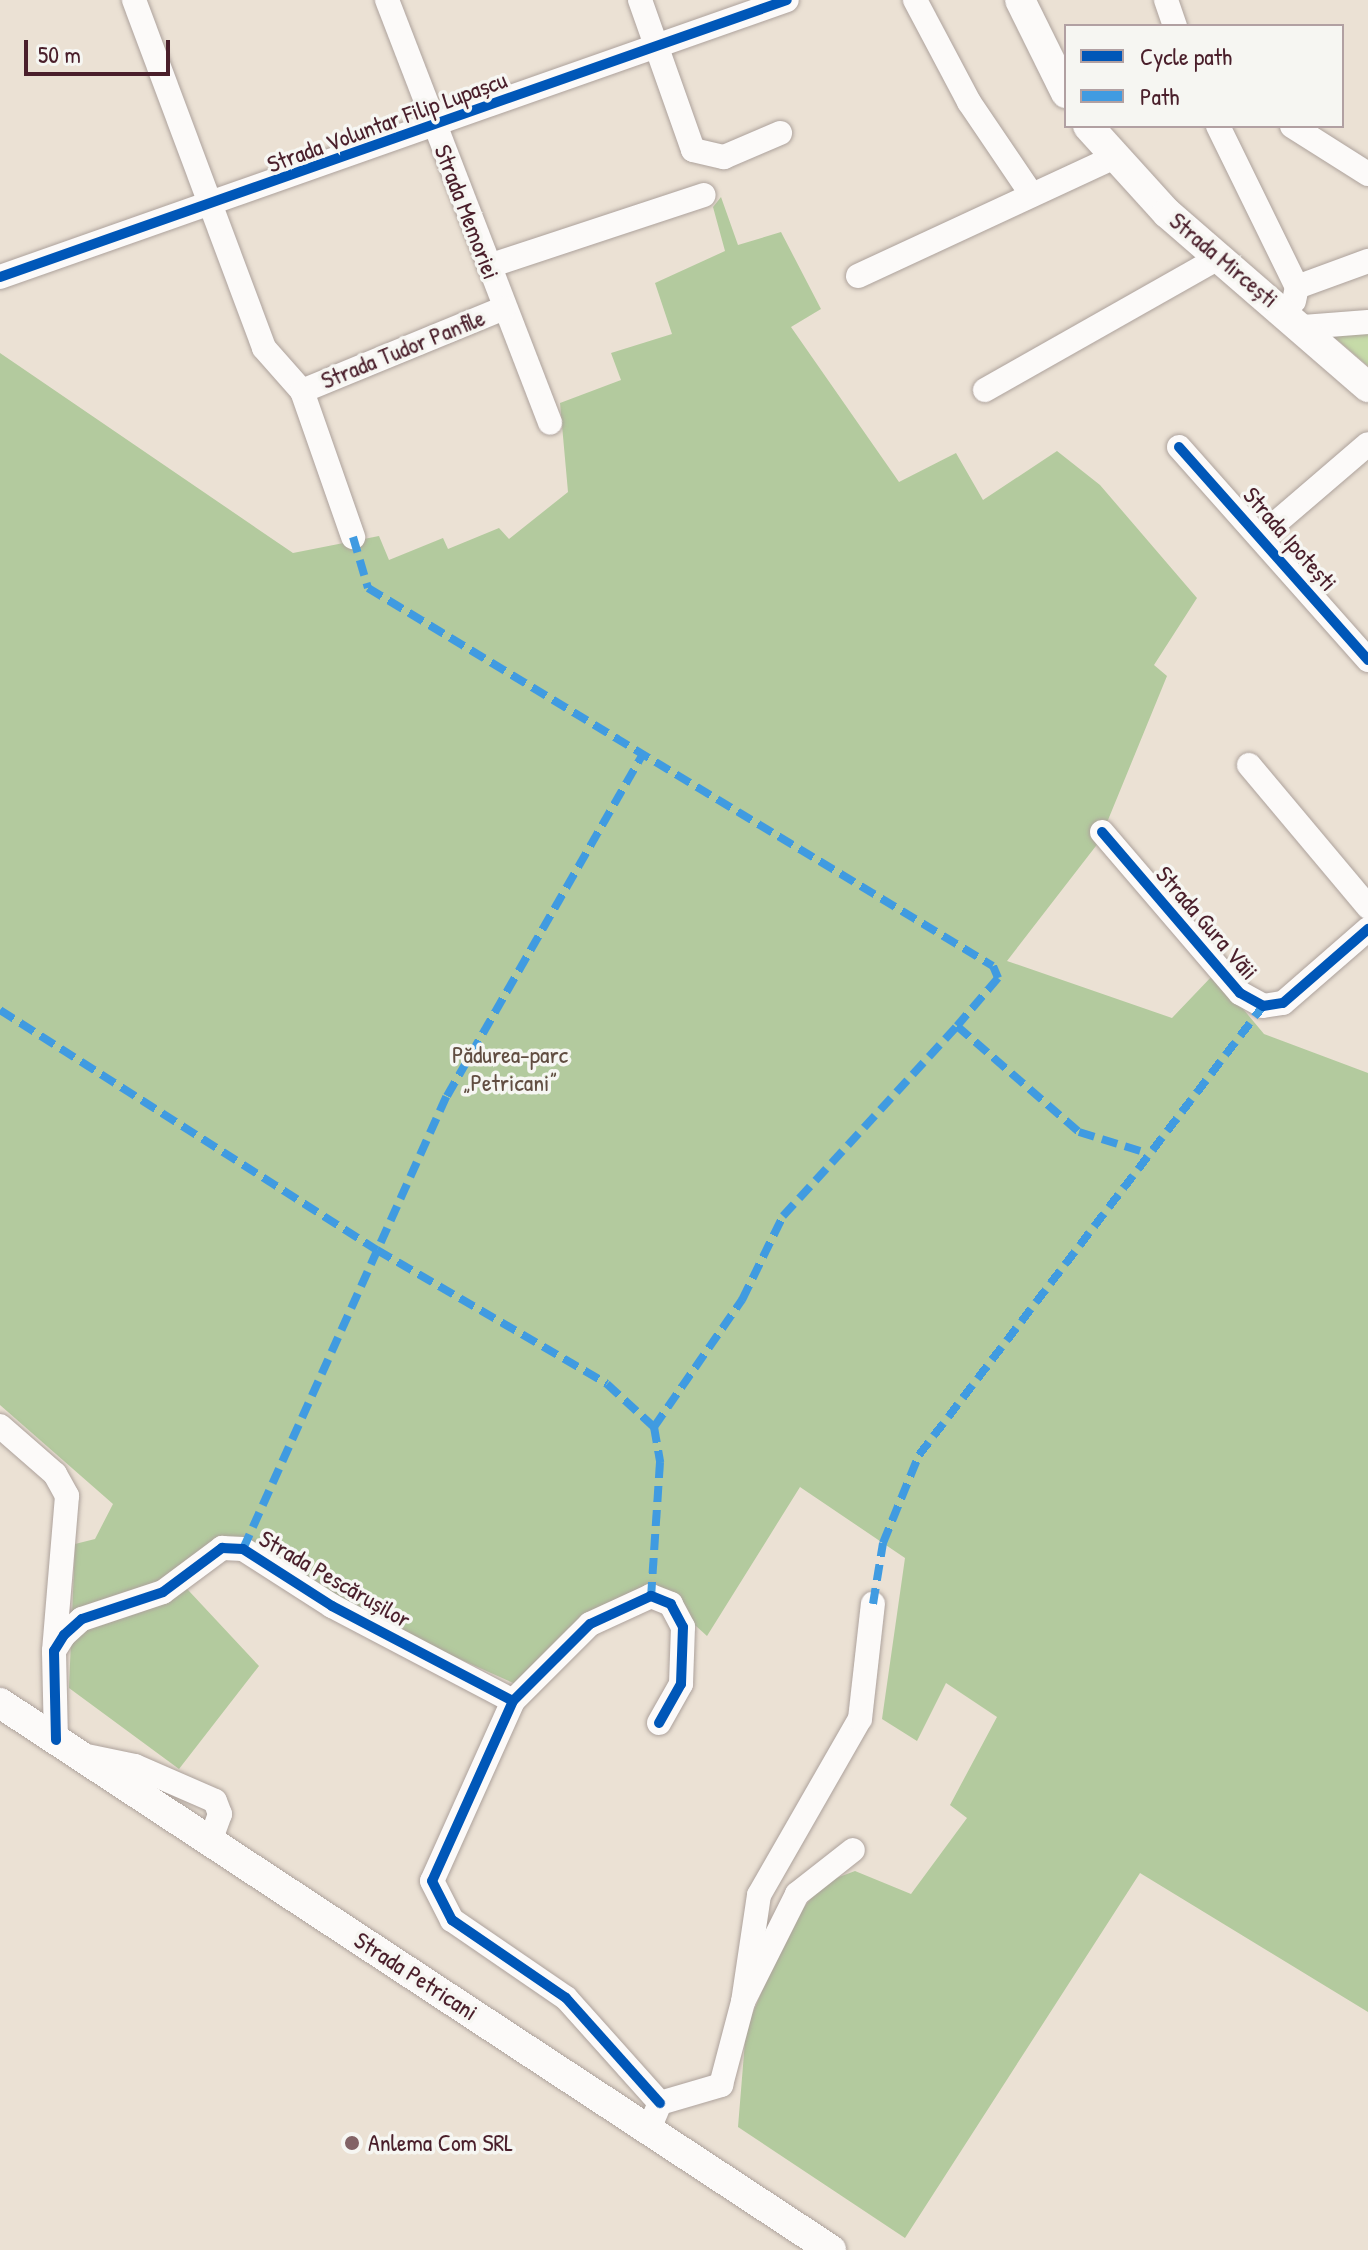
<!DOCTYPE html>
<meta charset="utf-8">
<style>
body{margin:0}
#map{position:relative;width:1368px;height:2250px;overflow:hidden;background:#ebe1d4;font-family:"Patrick Hand",sans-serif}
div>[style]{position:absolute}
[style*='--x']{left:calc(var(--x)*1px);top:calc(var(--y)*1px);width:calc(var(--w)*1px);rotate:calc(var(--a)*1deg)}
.green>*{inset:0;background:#c6dba8}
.forest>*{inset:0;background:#b3ca9e}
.roads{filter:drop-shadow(0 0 2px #ada29c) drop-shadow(0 0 2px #ada29c)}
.minor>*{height:24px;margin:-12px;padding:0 12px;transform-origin:12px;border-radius:12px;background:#fcfaf9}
.major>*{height:30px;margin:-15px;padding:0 15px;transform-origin:15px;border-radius:15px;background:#fcfaf9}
.quiet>*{height:8px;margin-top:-4px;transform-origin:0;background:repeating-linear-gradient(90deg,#409be1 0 16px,transparent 0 24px)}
.cycleway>*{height:10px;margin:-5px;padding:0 5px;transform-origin:5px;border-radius:5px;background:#0057b8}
.dots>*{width:22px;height:22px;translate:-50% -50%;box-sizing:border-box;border:4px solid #f6f6f2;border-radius:50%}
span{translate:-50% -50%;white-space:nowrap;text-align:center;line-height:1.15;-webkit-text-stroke:7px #f6f6f2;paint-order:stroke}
.street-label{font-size:24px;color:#4a1f2b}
.park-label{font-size:24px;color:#614d41}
.poi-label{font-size:24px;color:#4a1f2b}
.left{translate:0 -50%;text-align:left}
.legend{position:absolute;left:1064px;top:24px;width:280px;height:104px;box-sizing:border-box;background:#f6f6f2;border:2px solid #b1a0a2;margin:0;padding:10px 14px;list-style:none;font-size:24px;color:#4a1f2b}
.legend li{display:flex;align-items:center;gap:16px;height:40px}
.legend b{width:40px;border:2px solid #b1a0a2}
.scale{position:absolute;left:24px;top:40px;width:146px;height:36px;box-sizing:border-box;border:4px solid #4a1f2b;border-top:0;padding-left:10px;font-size:24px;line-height:28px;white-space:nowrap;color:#4a1f2b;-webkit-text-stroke:6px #f6f6f2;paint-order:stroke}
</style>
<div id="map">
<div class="green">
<i style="clip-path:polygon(1368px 331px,1368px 366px,1333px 336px)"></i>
</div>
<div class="forest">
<i style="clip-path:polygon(721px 197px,738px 245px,781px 232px,821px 309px,791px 327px,899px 482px,956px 453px,983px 500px,1057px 451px,1100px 485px,1197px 598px,1154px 665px,1167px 676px,1099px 842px,1007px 961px,1172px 1018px,1214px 974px,1264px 1034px,1368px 1073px,1368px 2012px,1140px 1873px,905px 2238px,738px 2127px,746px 2029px,790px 1925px,823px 1883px,855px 1871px,911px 1894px,967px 1818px,950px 1805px,997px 1717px,946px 1683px,917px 1741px,882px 1719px,905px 1558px,800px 1487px,707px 1636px,652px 1586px,581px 1616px,520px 1686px,390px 1628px,226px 1536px,175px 1576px,259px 1666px,179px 1769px,69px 1688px,75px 1544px,95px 1539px,113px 1504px,0 1405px,0 353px,293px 553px,379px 536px,389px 560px,443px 538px,448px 549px,499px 528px,509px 539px,568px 492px,560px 403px,621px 380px,611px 353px,672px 334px,655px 283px,725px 251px,713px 207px)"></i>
</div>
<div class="roads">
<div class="minor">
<i style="--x:134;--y:0;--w:371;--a:69.5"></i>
<i style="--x:264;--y:348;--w:57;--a:48.5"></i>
<i style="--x:302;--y:391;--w:155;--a:70.7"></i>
<i style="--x:387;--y:0;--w:453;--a:68.9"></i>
<i style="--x:640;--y:0;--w:159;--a:70.5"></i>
<i style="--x:693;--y:150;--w:32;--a:13"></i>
<i style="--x:724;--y:157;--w:61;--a:-23.2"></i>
<i style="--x:915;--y:0;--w:115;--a:62.1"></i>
<i style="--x:969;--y:102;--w:112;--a:55.9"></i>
<i style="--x:1166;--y:0;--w:28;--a:71"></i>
<i style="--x:1218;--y:126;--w:179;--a:63.9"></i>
<i style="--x:1292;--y:126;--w:90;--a:32.3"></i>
<i style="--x:489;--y:266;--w:226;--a:-18.3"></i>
<i style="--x:858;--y:276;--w:282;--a:-24.9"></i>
<i style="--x:0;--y:277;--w:834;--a:-19.39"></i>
<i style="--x:1294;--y:301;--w:14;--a:-78"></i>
<i style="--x:1297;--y:287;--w:76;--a:-20.1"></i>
<i style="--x:1303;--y:327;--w:65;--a:-4.4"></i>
<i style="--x:985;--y:390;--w:266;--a:-29.5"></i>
<i style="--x:302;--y:391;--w:218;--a:-22.3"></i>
<i style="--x:1179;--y:447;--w:285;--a:48.4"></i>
<i style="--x:1263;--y:534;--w:138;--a:-40.6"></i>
<i style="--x:1249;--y:765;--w:185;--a:50"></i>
<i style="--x:1102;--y:832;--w:212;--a:49.4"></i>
<i style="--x:1240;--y:993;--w:26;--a:29"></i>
<i style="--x:1263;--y:1006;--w:20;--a:-9"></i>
<i style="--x:1283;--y:1003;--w:113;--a:-41"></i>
<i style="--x:0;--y:1426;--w:73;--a:41.1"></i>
<i style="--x:55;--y:1474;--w:25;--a:61"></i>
<i style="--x:67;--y:1496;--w:156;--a:94.8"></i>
<i style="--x:659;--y:1723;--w:45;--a:-60.6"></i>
<i style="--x:681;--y:1684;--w:57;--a:-88"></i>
<i style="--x:683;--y:1627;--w:26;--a:-118"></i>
<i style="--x:671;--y:1604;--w:22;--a:-158"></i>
<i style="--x:651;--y:1596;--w:67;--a:155.3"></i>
<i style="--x:590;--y:1624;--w:109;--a:135"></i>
<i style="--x:513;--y:1701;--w:197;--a:114.2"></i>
<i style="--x:432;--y:1881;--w:44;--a:62.9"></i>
<i style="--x:452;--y:1920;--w:138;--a:34.4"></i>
<i style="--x:566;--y:1998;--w:141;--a:48.2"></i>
<i style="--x:56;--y:1740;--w:89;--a:-91.3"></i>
<i style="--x:54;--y:1651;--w:19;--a:-58"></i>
<i style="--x:64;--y:1635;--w:24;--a:-42"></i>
<i style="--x:82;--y:1619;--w:85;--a:-18.4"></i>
<i style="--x:163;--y:1592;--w:74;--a:-36.7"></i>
<i style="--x:222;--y:1548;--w:21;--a:3"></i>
<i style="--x:243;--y:1549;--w:106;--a:32.6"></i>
<i style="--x:332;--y:1606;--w:204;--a:27.7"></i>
<i style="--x:82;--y:1755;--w:54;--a:11.7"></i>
<i style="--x:135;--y:1766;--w:87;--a:23.6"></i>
<i style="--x:215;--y:1801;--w:14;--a:69"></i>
<i style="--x:220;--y:1814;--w:29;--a:110"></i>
<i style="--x:743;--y:2002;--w:108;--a:-81.5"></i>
<i style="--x:759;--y:1895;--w:203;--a:-60.2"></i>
<i style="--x:860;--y:1719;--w:116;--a:-83.6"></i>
<i style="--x:654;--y:2117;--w:15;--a:-67"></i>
<i style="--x:660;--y:2103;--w:64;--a:-16.4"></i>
<i style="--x:721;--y:2085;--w:86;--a:-75.2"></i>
<i style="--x:743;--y:2002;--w:121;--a:-63.4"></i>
<i style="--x:797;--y:1894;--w:71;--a:-38.2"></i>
</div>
<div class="major">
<i style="--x:1020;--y:0;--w:104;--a:63.7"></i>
<i style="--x:1088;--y:126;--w:118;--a:47.8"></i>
<i style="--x:1167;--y:213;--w:266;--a:40.9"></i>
<i style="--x:0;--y:1703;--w:995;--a:33.35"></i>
</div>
</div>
<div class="quiet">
<i style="--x:353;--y:537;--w:53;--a:73.6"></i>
<i style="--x:368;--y:588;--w:730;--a:31.17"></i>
<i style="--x:993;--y:966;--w:13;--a:67"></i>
<i style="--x:998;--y:978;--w:63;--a:130.5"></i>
<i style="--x:957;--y:1026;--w:162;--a:41"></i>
<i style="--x:1079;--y:1132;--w:71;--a:17.2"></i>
<i style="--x:0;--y:1010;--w:447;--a:32.5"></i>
<i style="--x:377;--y:1250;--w:266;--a:30.2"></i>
<i style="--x:607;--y:1384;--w:64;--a:42.5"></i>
<i style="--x:654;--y:1427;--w:36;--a:80"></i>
<i style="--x:660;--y:1462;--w:134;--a:93.8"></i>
<i style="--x:654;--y:1427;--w:155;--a:-55.3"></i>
<i style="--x:742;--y:1300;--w:93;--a:-64"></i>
<i style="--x:783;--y:1216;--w:258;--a:-47.5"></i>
<i style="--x:243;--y:1549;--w:497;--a:-65.8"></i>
<i style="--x:447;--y:1096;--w:396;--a:-60.2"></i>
<i style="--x:873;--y:1604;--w:62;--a:-80.7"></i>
<i style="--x:883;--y:1543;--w:95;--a:-67.8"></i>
<i style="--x:919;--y:1455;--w:566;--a:-52.54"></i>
</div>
<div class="cycleway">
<i style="--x:0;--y:277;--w:834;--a:-19.39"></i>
<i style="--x:1179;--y:447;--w:285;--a:48.4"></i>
<i style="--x:1102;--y:832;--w:212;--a:49.4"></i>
<i style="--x:1240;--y:993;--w:26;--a:29"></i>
<i style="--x:1263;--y:1006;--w:20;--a:-9"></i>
<i style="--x:1283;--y:1003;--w:113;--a:-41"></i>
<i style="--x:659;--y:1723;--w:45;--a:-60.6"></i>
<i style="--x:681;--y:1684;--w:57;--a:-88"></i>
<i style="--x:683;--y:1627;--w:26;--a:-118"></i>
<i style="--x:671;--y:1604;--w:22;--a:-158"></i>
<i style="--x:651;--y:1596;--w:67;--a:155.3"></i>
<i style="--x:590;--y:1624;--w:109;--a:135"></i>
<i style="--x:513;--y:1701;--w:197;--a:114.2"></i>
<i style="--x:432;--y:1881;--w:44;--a:62.9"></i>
<i style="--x:452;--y:1920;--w:138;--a:34.4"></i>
<i style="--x:566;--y:1998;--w:141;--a:48.2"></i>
<i style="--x:56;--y:1740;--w:89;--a:-91.3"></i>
<i style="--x:54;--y:1651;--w:19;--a:-58"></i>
<i style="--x:64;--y:1635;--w:24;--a:-42"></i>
<i style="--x:82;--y:1619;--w:85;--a:-18.4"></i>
<i style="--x:163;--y:1592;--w:74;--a:-36.7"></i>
<i style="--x:222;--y:1548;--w:21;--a:3"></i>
<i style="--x:243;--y:1549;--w:106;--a:32.6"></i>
<i style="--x:332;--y:1606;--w:204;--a:27.7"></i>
</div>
<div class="dots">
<i style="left:352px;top:2143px;background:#826366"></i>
</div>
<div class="street-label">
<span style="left:387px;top:122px;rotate:-20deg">Strada Voluntar Filip Lupașcu</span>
<span style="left:467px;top:212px;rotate:69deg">Strada Memoriei</span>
<span style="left:1224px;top:260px;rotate:40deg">Strada Mircești</span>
<span style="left:403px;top:349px;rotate:-22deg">Strada Tudor Panfile</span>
<span style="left:1290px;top:539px;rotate:49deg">Strada Ipotești</span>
<span style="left:1207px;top:923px;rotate:49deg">Strada Gura Văii</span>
<span style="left:335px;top:1579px;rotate:30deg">Strada Pescărușilor</span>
<span style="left:416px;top:1976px;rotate:33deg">Strada Petricani</span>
</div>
<div class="park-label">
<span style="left:510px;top:1069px">Pădurea-parc<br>„Petricani”</span>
</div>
<div class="poi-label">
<span class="left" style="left:368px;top:2143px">Anlema Com SRL</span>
</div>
<ul class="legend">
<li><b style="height:10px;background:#0057b8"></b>Cycle path</li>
<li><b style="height:10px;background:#409be1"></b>Path</li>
</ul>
<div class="scale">50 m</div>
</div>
